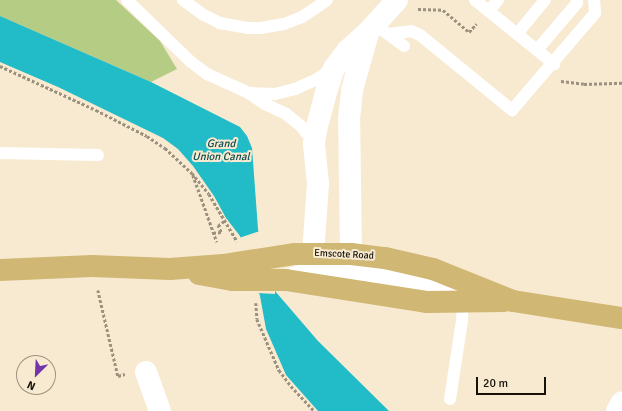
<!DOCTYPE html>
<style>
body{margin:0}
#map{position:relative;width:622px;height:411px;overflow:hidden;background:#f7ead0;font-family:Signika,sans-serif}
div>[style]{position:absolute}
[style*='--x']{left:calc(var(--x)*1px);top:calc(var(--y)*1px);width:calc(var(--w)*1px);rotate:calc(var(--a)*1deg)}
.green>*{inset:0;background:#b5cc85}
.water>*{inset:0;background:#22bcc8}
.pier>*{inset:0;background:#f7ead0}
.path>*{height:2.5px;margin-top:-1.25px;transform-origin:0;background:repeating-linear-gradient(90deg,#9b917e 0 3px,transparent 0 5px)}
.service>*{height:12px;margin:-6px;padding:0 6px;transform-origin:6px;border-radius:6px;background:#fff}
.minor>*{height:22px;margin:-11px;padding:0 11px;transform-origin:11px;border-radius:11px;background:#fff}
.primary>*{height:22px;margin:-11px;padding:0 11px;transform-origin:11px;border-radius:11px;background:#d0b774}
span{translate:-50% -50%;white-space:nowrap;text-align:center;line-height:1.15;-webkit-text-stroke:4px #f7ead0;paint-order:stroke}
.street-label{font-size:10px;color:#18130a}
.water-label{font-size:11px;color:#0b4a4f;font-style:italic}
.north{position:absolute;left:16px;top:355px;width:40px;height:40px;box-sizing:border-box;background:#f7ead0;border:1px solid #9e9481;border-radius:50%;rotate:204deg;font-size:11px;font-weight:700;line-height:16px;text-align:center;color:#18130a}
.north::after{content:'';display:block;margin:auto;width:14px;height:18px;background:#7435aa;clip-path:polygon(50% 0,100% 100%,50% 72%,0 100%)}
.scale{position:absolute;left:476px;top:377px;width:70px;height:18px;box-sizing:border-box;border:2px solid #18130a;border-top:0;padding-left:5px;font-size:12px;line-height:14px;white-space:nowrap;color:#18130a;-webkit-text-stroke:3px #f7ead0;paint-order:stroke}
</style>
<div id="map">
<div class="green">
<i style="clip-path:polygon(0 0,116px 0,160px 41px,177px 69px,151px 82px,0 16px)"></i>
</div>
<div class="water">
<i style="clip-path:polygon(0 16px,151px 82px,240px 127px,247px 136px,252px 148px,258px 229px,269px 284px,318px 341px,389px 411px,318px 411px,286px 375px,266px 329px,260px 296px,240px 236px,226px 218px,214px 196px,193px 166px,178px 149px,163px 138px,58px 87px,0 62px)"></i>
</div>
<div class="pier">
<i style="clip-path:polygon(260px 231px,271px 283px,275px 288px,275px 294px,257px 293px,239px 238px)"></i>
</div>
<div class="path">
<i style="--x:418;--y:9;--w:25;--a:2"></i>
<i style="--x:443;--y:10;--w:34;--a:40"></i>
<i style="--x:469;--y:32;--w:11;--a:-49"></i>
<i style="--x:0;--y:66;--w:106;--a:24.6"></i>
<i style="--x:96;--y:110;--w:57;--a:27"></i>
<i style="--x:147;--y:136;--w:22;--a:34"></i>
<i style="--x:165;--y:148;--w:37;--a:43"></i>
<i style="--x:192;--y:173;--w:27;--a:51"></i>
<i style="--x:209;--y:194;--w:55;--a:59.2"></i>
<i style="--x:561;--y:81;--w:23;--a:7"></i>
<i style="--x:584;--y:84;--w:38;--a:-2"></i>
<i style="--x:193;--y:175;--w:71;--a:70.3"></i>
<i style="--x:213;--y:233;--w:8;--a:-7"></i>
<i style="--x:221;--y:232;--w:7;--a:-117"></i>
<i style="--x:218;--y:226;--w:8;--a:-40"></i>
<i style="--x:98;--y:290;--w:88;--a:76.9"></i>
<i style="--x:118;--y:376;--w:7;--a:-16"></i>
<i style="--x:256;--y:303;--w:16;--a:86"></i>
<i style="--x:257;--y:319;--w:56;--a:66.7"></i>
<i style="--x:279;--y:370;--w:20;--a:53"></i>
<i style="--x:291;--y:386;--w:34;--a:47"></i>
</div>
<div class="service">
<i style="--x:127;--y:0;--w:89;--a:44.1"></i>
<i style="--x:191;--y:62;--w:20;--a:37"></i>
<i style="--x:207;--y:74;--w:46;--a:24.3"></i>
<i style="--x:249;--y:93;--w:19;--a:35"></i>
<i style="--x:265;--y:104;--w:23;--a:25"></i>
<i style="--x:286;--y:114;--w:19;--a:39"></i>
<i style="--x:301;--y:126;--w:21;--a:53"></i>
<i style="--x:183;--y:0;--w:26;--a:36"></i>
<i style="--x:204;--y:15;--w:18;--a:27"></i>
<i style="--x:220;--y:23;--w:29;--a:10"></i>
<i style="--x:249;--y:28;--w:12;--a:0"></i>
<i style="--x:261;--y:28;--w:23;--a:-10"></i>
<i style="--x:284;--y:24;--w:19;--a:-21"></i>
<i style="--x:302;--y:17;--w:30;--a:-34"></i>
<i style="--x:475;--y:0;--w:102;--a:39"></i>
<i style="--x:489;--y:11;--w:14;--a:-51"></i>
<i style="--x:375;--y:25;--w:16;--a:35"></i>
<i style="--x:388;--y:34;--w:23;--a:-7"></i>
<i style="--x:411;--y:31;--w:10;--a:24"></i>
<i style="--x:420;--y:35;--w:119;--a:39.2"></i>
<i style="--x:512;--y:110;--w:128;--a:-49.4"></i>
<i style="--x:595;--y:13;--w:13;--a:-94"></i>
<i style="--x:388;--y:34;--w:20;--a:37"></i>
<i style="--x:517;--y:34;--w:44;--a:-50.5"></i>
<i style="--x:537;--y:50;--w:62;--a:-49.6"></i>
<i style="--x:577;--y:3;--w:3;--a:-90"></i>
<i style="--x:249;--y:93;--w:26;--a:2"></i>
<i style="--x:275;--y:94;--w:21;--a:-14"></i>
<i style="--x:295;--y:89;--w:24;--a:-24"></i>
<i style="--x:317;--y:79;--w:18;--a:-34"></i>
<i style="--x:0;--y:153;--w:98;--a:1.2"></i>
<i style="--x:450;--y:399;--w:79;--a:-81.3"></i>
<i style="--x:462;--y:321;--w:19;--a:-87"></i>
</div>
<div class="minor">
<i style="--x:397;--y:0;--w:43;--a:132.2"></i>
<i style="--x:368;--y:32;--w:28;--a:138"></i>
<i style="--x:347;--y:51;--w:21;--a:127"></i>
<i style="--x:334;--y:68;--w:22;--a:108"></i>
<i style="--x:327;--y:89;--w:42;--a:105"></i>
<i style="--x:316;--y:130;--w:14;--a:98"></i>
<i style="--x:314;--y:144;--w:40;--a:84.3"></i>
<i style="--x:318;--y:184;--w:69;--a:94.1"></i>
<i style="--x:313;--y:253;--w:25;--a:32"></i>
<i style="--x:334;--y:266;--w:59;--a:12.6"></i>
<i style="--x:392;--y:279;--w:72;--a:17.7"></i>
<i style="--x:286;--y:280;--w:50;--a:-16.3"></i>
<i style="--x:334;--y:266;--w:21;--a:-35"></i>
<i style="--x:351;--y:254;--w:135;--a:-90.8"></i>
<i style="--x:349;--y:119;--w:29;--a:-84"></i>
<i style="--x:352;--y:90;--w:59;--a:-74.3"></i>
<i style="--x:146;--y:372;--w:41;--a:70.3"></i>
<i style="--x:617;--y:411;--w:10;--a:-61"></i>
</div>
<div class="primary">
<i style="--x:0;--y:270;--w:92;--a:-2.5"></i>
<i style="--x:92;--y:266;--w:78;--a:2.2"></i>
<i style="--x:170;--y:269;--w:53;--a:-4.3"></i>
<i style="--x:223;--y:265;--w:73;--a:-8.7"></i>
<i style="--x:295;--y:254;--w:56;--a:0"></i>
<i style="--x:351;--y:254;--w:34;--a:7"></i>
<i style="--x:385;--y:258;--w:49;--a:12.9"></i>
<i style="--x:433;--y:269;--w:86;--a:21.8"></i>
<i style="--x:513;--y:301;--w:110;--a:8.9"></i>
<i style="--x:199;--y:274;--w:35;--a:10"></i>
<i style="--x:233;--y:280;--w:53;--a:0"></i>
<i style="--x:286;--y:280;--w:142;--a:8.9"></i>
<i style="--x:426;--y:302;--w:78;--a:-0.7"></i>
</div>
<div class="street-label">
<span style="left:344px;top:255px;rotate:3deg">Emscote Road</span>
</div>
<div class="water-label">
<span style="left:221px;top:151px">Grand<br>Union Canal</span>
</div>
<div class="north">N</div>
<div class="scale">20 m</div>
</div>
